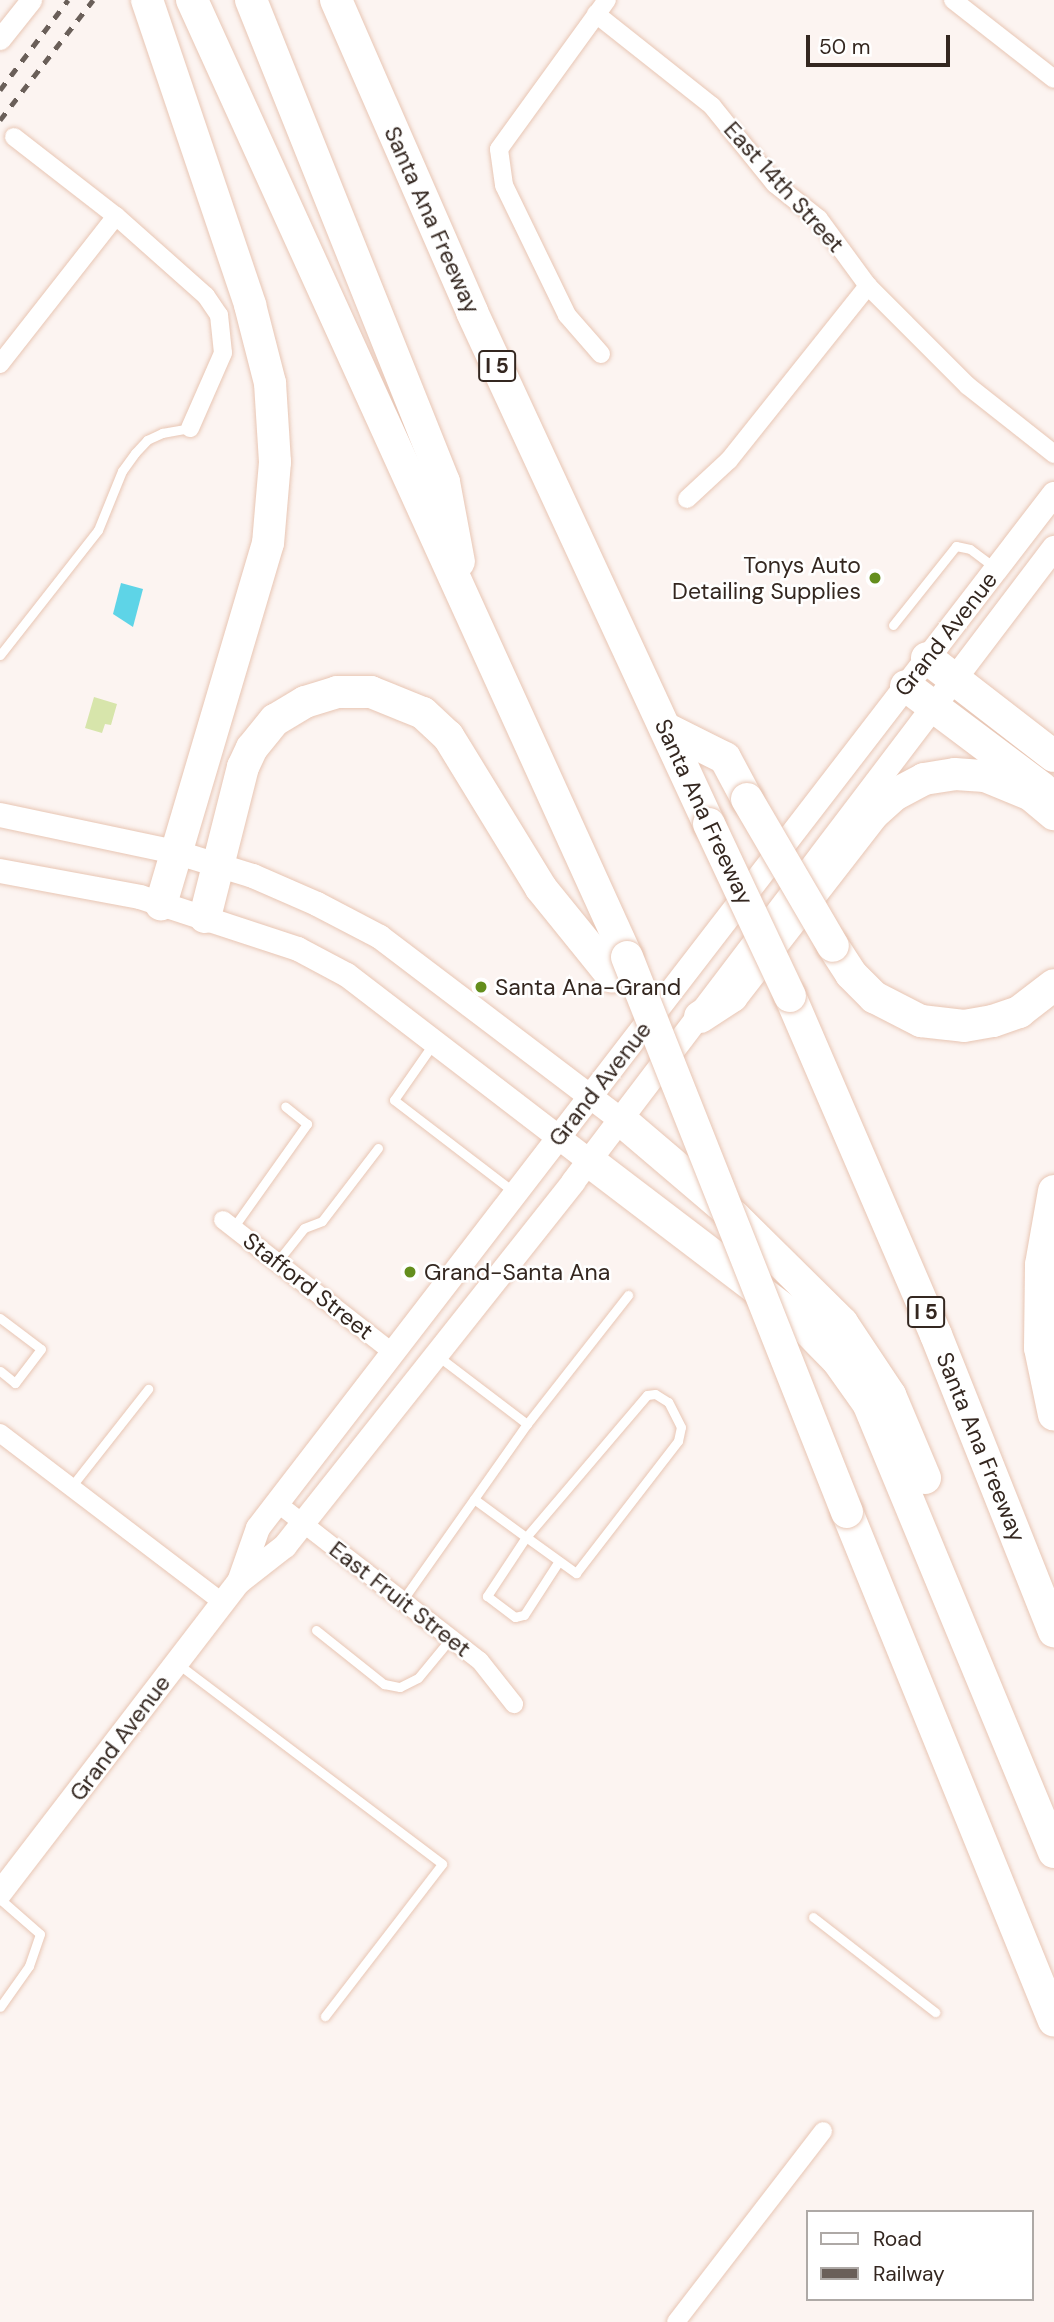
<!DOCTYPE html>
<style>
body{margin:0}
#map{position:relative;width:1054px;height:2322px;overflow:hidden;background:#fcf4f1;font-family:"DM Sans",sans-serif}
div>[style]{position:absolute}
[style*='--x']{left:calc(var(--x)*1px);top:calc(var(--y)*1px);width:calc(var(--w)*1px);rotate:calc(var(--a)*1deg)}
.green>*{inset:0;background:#d7e5ab}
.water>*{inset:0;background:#5ed4e7}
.roads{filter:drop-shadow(0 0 2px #e8c6b4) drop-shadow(0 0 2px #e8c6b4)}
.service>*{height:9px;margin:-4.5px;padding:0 4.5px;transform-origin:4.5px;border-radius:4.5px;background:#fff}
.minor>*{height:18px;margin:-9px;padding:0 9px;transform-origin:9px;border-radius:9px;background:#fff}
.tertiary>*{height:21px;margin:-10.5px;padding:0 10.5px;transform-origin:10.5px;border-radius:10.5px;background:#fff}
.secondary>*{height:24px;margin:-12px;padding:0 12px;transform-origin:12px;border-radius:12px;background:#fff}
.motorway>*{height:32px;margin:-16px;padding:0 16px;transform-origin:16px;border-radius:16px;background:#fff}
.rail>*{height:5px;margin-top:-2.5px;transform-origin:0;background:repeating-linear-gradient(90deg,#6a5f59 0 9px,transparent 0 18px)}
.bridges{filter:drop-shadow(0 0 2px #e8c6b4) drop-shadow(0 0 2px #e8c6b4)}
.motorway-bridge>*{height:32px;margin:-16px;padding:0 16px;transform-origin:16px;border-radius:16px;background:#fff}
.dots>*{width:19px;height:19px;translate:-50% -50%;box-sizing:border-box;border:4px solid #fff;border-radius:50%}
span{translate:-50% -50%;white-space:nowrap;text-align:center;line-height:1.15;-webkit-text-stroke:5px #fff;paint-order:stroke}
.shield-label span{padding:2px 5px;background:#fff;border:2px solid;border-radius:5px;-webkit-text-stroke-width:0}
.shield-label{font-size:21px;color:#342720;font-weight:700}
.street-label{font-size:23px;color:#342720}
.poi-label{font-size:23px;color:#342720}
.right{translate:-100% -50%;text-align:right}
.left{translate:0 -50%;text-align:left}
.legend{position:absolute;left:806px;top:2210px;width:228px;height:91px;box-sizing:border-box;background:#fff;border:2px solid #aea9a6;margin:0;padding:9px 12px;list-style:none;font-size:21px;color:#342720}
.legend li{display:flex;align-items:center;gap:14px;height:35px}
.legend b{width:35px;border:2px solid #aea9a6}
.scale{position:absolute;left:806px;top:35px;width:144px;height:32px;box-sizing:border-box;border:4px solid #342720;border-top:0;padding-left:9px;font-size:21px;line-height:24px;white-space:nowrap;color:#342720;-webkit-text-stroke:5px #fff;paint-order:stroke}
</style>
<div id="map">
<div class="green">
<i style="clip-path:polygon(94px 697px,117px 704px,111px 725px,105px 724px,102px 733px,85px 728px)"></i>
</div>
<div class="water">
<i style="clip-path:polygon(121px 583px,143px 589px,133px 627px,113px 614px)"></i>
</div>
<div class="roads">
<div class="service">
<i style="--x:893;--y:625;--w:101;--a:-51.4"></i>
<i style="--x:956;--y:546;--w:14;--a:12"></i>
<i style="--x:970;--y:549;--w:31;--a:37"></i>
<i style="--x:0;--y:655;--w:159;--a:-51.9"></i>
<i style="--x:98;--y:530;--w:64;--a:-67.9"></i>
<i style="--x:122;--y:471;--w:22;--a:-54"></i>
<i style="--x:135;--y:453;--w:18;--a:-47"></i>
<i style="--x:147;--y:440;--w:17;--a:-25"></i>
<i style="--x:162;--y:433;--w:28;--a:-10"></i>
<i style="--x:433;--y:1044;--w:68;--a:124.9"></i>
<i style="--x:394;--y:1100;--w:151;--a:37.5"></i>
<i style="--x:233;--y:1228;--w:128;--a:-54.6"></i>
<i style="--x:307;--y:1124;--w:28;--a:-141"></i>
<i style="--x:277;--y:1262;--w:43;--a:-51.5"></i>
<i style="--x:304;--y:1228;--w:19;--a:-21"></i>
<i style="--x:322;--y:1221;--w:92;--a:-52.5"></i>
<i style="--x:0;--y:1318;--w:51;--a:37.1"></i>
<i style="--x:41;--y:1349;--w:43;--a:127.4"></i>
<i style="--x:15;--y:1383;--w:19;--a:-141"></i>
<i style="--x:527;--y:1424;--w:164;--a:-51.9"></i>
<i style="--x:71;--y:1487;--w:125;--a:-51.8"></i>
<i style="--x:474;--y:1499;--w:64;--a:36.2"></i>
<i style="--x:526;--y:1537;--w:62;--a:35.8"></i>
<i style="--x:576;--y:1573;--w:167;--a:-52.3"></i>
<i style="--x:678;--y:1441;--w:14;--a:-78"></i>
<i style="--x:681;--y:1427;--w:28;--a:-117"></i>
<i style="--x:668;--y:1402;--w:15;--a:-148"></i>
<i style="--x:655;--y:1394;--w:8;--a:173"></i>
<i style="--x:647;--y:1395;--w:187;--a:130.4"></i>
<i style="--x:526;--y:1537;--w:71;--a:123.5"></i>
<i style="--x:487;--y:1596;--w:35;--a:37"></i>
<i style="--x:515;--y:1617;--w:9;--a:-13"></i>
<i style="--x:524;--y:1615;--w:64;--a:-57.1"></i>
<i style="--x:402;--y:1601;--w:217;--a:-54.8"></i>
<i style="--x:527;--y:1424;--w:111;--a:-142.7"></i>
<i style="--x:316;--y:1630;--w:87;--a:38.5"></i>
<i style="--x:384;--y:1684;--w:16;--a:11"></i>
<i style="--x:400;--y:1687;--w:20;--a:-27"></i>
<i style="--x:418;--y:1678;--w:52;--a:-50.5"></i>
<i style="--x:178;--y:1664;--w:331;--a:37.1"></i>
<i style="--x:442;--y:1864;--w:192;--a:127.6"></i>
<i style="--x:0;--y:1899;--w:53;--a:41.2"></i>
<i style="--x:40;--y:1934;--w:34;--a:109"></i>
<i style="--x:29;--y:1966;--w:50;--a:125.3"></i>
<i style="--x:813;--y:1917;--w:155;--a:37.9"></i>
</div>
<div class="minor">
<i style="--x:953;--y:0;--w:128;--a:38"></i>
<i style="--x:596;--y:14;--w:148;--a:38.4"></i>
<i style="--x:712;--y:106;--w:100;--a:51.1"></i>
<i style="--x:775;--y:184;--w:56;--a:38.5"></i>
<i style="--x:819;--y:219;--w:83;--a:53.8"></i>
<i style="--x:868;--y:286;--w:141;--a:45"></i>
<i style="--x:968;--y:386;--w:110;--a:38.3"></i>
<i style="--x:14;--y:137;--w:129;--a:37.8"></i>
<i style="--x:116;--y:216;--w:120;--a:41.6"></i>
<i style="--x:206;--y:296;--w:23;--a:56"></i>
<i style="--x:219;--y:315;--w:38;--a:84"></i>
<i style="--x:223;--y:353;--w:82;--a:113.7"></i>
<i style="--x:601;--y:354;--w:52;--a:-131.1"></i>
<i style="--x:567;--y:315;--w:144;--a:-115.9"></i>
<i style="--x:504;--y:185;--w:36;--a:-98"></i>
<i style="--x:499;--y:149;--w:184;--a:-54.1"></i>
<i style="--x:0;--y:364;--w:188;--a:-51.9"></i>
<i style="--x:687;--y:499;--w:57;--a:-42.9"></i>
<i style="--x:729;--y:460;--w:223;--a:-51.4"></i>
<i style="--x:223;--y:1220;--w:216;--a:38"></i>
<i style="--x:0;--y:1433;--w:280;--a:37.3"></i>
<i style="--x:277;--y:1503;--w:257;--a:37.9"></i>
<i style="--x:480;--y:1661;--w:55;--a:51.7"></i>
<i style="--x:676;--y:2322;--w:241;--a:-52.4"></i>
</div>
<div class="tertiary">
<i style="--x:0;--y:39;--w:50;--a:-51.5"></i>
</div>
<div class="secondary">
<i style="--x:0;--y:815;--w:179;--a:11.9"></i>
<i style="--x:175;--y:852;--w:82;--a:17.1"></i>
<i style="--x:253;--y:876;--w:70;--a:23.6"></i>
<i style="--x:317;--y:904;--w:71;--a:27.6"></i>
<i style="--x:380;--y:937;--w:303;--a:37.2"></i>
<i style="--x:0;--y:871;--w:142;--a:10.5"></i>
<i style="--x:140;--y:897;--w:166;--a:18.2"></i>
<i style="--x:298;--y:949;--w:55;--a:28"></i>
<i style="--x:347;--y:975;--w:305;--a:37.5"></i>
<i style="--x:239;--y:1582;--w:57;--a:-70.6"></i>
<i style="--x:258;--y:1528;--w:1305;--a:-52.41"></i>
<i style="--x:0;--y:1893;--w:392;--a:-52.5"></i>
<i style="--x:239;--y:1582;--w:58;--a:-38"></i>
<i style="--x:285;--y:1546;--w:464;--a:-51.6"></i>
<i style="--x:573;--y:1182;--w:796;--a:-52.81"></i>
</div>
<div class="motorway">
<i style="--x:147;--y:0;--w:322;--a:71.3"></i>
<i style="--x:250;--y:305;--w:81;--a:75.6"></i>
<i style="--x:270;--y:383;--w:79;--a:86.4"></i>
<i style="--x:275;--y:462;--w:81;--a:94.9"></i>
<i style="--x:268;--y:543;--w:377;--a:106.5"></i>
<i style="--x:192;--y:0;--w:1051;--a:65.56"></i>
<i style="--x:251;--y:0;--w:519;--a:68.18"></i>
<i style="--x:444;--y:482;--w:81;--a:79.4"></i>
<i style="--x:336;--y:0;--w:340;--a:66.4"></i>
<i style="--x:472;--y:312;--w:564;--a:65.16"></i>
<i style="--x:927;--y:658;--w:160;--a:37.7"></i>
<i style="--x:906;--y:686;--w:170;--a:36.9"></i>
<i style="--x:665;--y:728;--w:67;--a:26.6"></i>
<i style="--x:725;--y:758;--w:47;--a:61.8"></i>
<i style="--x:205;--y:917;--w:155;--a:-75.8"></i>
<i style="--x:243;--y:767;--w:21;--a:-65"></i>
<i style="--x:252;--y:748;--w:36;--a:-51"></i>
<i style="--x:275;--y:720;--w:35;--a:-31"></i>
<i style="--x:305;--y:702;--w:34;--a:-17"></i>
<i style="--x:337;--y:692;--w:34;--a:0"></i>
<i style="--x:371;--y:692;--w:56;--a:22"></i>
<i style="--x:423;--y:713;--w:34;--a:43"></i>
<i style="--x:448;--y:736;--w:178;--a:58.5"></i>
<i style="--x:541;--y:888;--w:114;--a:51"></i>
<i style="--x:833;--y:946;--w:33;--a:57"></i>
<i style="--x:851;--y:974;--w:33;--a:45"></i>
<i style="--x:874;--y:997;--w:53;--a:27.1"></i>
<i style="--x:921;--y:1021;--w:43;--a:6.6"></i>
<i style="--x:964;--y:1026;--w:29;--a:-10"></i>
<i style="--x:993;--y:1021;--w:28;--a:-19"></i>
<i style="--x:1019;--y:1012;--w:44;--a:-37.6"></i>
<i style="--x:790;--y:996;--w:369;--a:66.7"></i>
<i style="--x:936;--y:1335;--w:319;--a:68.3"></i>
<i style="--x:700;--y:1017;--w:38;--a:-33"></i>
<i style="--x:732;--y:996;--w:230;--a:-52.2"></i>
<i style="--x:873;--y:814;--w:28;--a:-42"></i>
<i style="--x:894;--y:795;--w:34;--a:-28"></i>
<i style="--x:924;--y:779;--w:31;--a:-9"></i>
<i style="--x:955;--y:774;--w:30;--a:4"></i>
<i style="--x:985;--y:776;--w:50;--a:22.4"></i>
<i style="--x:1031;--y:795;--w:30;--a:40"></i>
<i style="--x:621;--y:1120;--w:150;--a:40.4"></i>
<i style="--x:735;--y:1217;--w:151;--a:44.7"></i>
<i style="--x:842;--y:1323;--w:87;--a:56.3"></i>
<i style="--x:890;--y:1395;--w:90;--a:67.1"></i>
<i style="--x:589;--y:1161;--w:265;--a:37.3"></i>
<i style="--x:800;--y:1322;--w:54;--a:45.7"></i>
<i style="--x:838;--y:1361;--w:52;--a:54.5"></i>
<i style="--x:868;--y:1403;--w:486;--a:67.5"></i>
<i style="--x:1054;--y:1191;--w:75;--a:100"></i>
<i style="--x:1041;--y:1265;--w:83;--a:90.7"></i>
<i style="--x:1040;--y:1348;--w:68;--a:78.2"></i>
<i style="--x:847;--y:1512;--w:549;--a:67.87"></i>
</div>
</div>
<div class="rail">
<i style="--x:0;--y:90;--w:113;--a:-52.9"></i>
<i style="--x:0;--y:120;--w:152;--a:-52.2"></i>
</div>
<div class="bridges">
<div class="motorway-bridge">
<i style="--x:747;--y:799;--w:170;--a:59.7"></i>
<i style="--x:709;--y:824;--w:190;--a:64.8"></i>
<i style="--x:627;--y:957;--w:597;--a:68.38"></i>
</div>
</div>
<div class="dots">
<i style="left:875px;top:578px;background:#648e1d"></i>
<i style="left:481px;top:987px;background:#648e1d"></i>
<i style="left:410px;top:1272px;background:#648e1d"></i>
</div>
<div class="shield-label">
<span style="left:497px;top:366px">I 5</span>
<span style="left:926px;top:1312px">I 5</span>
</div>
<div class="street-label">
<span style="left:784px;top:187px;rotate:48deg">East 14th Street</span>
<span style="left:432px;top:220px;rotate:66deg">Santa Ana Freeway</span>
<span style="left:946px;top:634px;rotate:-52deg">Grand Avenue</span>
<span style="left:704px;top:812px;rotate:65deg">Santa Ana Freeway</span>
<span style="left:600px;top:1084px;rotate:-52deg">Grand Avenue</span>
<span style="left:308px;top:1286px;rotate:38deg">Stafford Street</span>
<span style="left:981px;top:1447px;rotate:68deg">Santa Ana Freeway</span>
<span style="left:400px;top:1599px;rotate:38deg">East Fruit Street</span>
<span style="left:120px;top:1738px;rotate:-53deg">Grand Avenue</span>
</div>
<div class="poi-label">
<span class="right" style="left:861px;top:578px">Tonys Auto<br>Detailing Supplies</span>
<span class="left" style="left:495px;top:987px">Santa Ana-Grand</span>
<span class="left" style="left:424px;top:1272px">Grand-Santa Ana</span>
</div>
<ul class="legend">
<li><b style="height:9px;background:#fff"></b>Road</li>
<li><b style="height:9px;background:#6a5f59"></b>Railway</li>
</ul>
<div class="scale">50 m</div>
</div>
